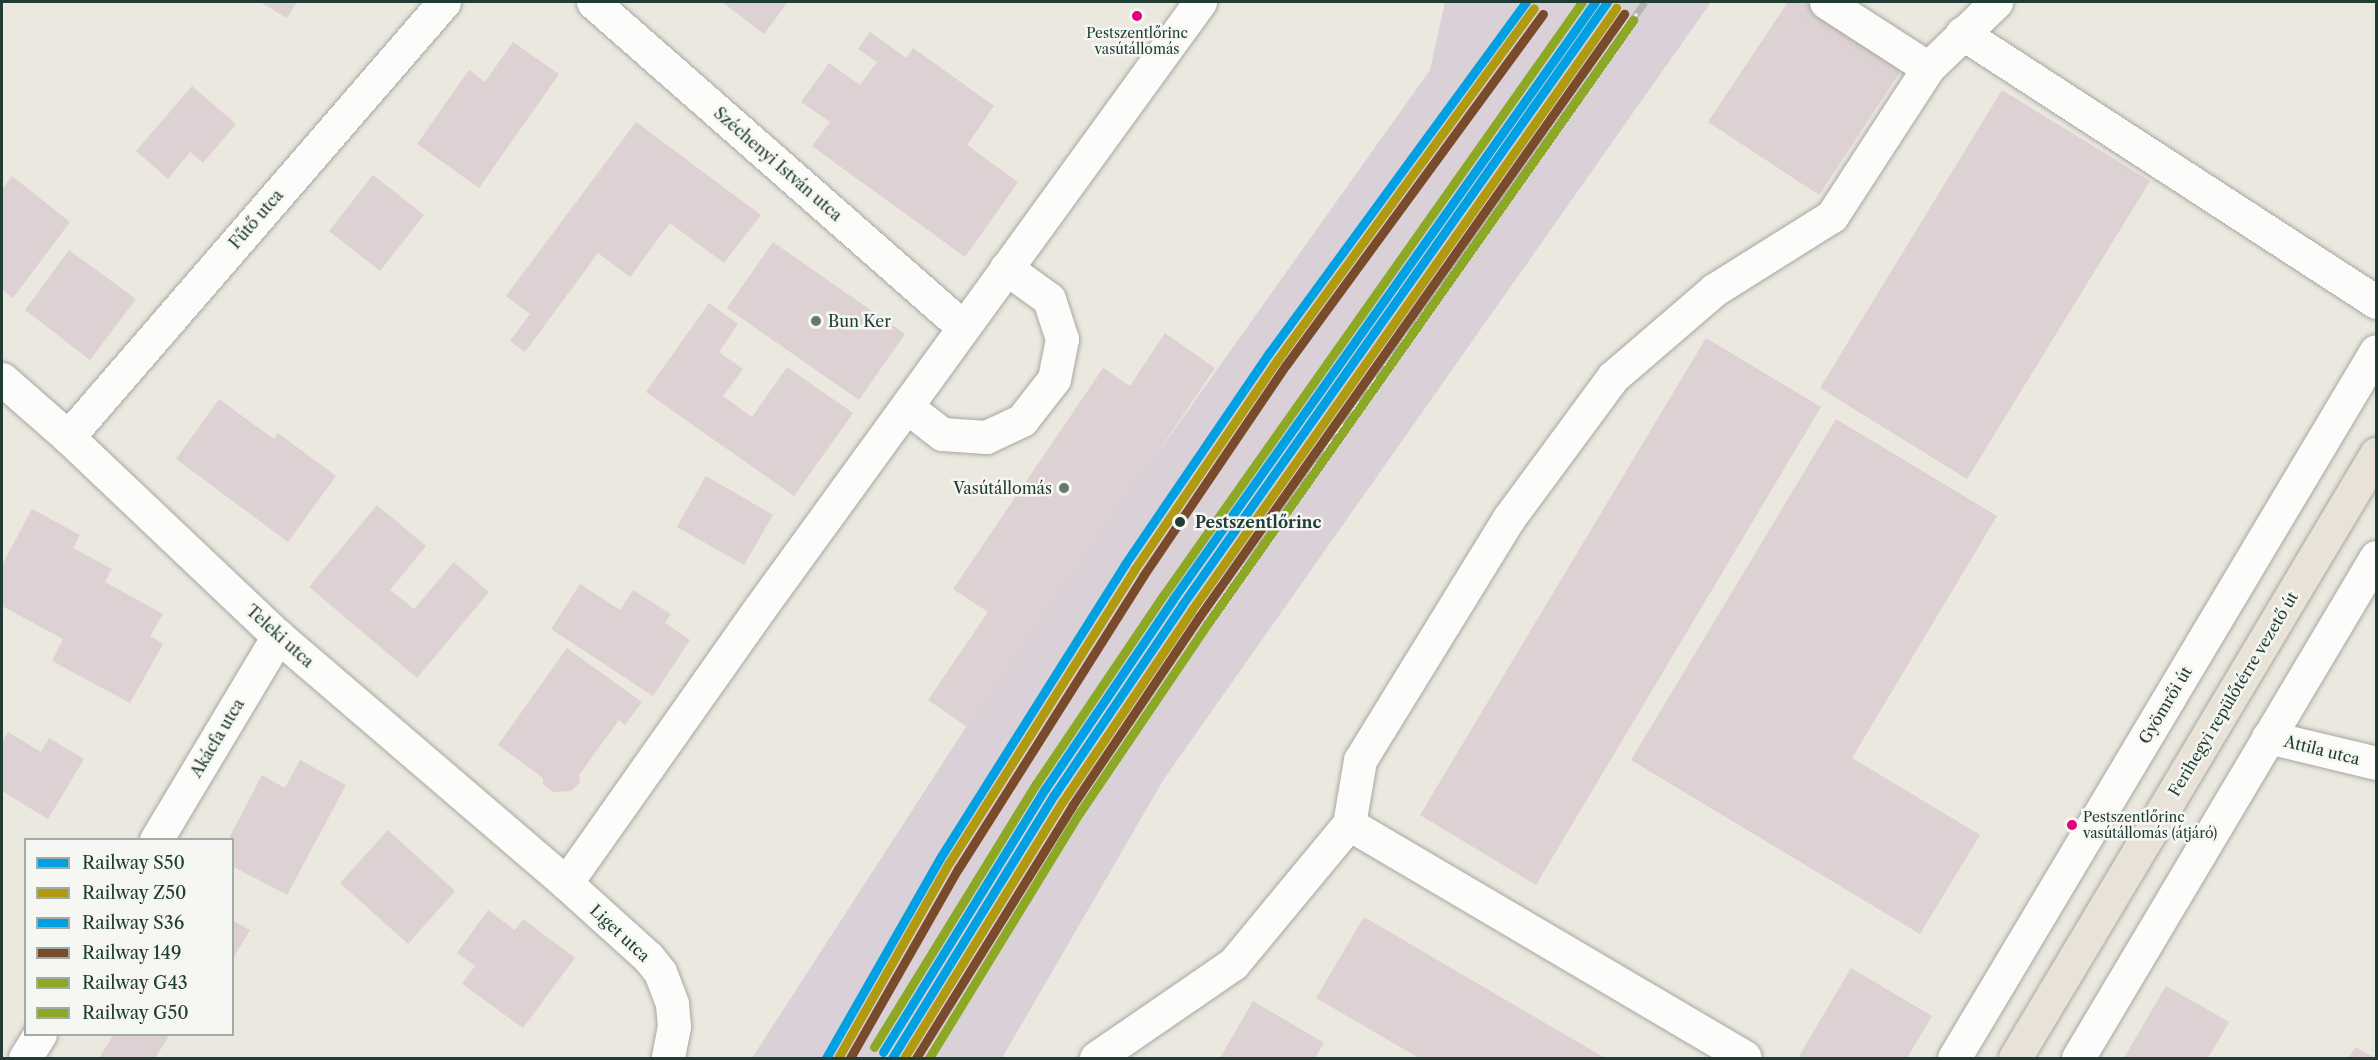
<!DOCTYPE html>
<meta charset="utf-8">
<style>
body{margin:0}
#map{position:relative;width:2378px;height:1060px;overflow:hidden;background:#ebe8df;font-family:"Libre Caslon Text",serif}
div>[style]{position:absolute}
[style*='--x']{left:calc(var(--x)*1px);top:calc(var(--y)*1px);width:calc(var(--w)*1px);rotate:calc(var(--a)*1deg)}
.industrial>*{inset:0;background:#dad1d8}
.building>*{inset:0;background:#ddd1d3}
.roads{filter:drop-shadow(0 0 2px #a6a8a2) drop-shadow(0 0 2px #a6a8a2)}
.minor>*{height:33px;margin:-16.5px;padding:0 16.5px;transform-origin:16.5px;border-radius:16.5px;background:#fcfcfa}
.major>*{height:33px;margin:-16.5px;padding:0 16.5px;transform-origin:16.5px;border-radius:16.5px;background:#e9e3d7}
.rail>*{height:7px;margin-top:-3.5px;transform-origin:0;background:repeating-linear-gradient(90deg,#f6f6f2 0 14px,#b3b6b4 0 28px);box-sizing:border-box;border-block:2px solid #b3b6b4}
.rail-1>*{height:9px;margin:-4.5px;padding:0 4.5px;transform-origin:4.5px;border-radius:4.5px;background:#00a0e3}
.rail-2>*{height:9px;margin:-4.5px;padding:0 4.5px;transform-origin:4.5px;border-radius:4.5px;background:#b09a12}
.rail-3>*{height:9px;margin:-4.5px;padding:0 4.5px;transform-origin:4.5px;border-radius:4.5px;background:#00a0e3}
.rail-4>*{height:9px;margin:-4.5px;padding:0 4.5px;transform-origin:4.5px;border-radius:4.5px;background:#7a4b2a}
.rail-5>*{height:9px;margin:-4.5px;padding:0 4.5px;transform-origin:4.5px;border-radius:4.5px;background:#8ca824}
.rail-6>*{height:9px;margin:-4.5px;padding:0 4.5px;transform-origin:4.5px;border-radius:4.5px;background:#8ca824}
.dots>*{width:16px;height:16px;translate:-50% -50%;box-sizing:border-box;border:3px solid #f6f6f2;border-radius:50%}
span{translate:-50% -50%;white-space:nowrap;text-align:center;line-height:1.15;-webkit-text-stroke:5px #f6f6f2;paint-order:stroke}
.bus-label{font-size:14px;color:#1f3d34}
.left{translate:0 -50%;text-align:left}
.street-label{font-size:16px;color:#1f3d34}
.poi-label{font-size:16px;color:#1f3d34}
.right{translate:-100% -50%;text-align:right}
.stop-label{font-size:16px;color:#1f3d34;font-weight:700}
.frame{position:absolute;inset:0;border:3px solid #1f3d34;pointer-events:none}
.legend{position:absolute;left:24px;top:838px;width:210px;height:198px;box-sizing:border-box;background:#f6f6f2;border:2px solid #a0aca6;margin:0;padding:8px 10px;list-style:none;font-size:18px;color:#1f3d34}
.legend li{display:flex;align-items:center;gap:12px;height:30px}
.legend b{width:30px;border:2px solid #a0aca6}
</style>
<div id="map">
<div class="industrial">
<i style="clip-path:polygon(1445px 2px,1711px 2px,1164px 779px,1002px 1058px,752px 1058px,999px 676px,1430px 70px)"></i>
</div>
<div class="building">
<i style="clip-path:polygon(260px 2px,297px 2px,287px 18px)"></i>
<i style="clip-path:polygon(722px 2px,788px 2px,764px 34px)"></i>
<i style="clip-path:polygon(1788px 2px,1806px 2px,1904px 66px,1819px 195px,1708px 122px)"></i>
<i style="clip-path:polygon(870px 32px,906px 58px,913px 48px,994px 106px,967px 145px,1018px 182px,965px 257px,812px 146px,830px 122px,801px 102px,829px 63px,860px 85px,877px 62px,858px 49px)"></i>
<i style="clip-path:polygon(513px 42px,559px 74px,479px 188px,417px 144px,469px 70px,485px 82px)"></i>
<i style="clip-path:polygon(192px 86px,236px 124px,203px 163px,190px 152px,168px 179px,136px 151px)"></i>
<i style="clip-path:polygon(2002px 90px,2150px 181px,1967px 479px,1820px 388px)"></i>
<i style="clip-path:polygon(636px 122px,761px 215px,724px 263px,670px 223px,630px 277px,598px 253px,525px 352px,510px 341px,530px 314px,506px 296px)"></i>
<i style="clip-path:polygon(373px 175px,424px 215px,380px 271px,329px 231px)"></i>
<i style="clip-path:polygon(12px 176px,70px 222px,13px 298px,2px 289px,2px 190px)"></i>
<i style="clip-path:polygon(773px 242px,905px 334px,859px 400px,727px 308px)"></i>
<i style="clip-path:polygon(69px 250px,136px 299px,90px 360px,25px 310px)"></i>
<i style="clip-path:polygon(709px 303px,738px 324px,719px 352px,743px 369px,723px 396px,752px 417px,787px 367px,853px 413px,794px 496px,646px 392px)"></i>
<i style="clip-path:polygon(1165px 333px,1215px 368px,970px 729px,928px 700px,988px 612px,953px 589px,1103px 368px,1130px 386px)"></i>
<i style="clip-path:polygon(1706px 338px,1821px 407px,1536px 885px,1420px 815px)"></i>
<i style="clip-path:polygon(219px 399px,274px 439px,278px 433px,336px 476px,288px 542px,176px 459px)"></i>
<i style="clip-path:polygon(1836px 419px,1997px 516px,1852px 758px,1980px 835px,1920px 934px,1631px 760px)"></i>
<i style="clip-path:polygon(706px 476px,773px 515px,744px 565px,677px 527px)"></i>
<i style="clip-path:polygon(377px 505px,426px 546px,390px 590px,414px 609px,454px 562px,489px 592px,417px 678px,309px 587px)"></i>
<i style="clip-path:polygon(32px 509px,80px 535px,73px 548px,112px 569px,105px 582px,163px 614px,150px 636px,163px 644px,130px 703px,52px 661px,63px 639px,2px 606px,2px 565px)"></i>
<i style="clip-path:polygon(580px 584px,620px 610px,633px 590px,671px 614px,665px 623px,690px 640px,653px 696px,551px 629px)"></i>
<i style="clip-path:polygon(567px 648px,642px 702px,625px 725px,619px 720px,579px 775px,580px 782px,571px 791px,553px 792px,543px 784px,543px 778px,498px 745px)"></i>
<i style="clip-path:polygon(8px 732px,41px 752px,49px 738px,84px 759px,48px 819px,2px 791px,2px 743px)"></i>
<i style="clip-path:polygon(300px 760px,346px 785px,287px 895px,232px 866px,232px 840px,228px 840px,262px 775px,285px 788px)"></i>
<i style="clip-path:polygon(388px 830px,455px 891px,408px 944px,340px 883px)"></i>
<i style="clip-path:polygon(488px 910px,515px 930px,523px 919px,575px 958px,523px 1028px,462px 984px,475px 966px,457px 953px)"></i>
<i style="clip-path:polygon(1364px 917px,1605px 1058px,1419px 1058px,1316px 998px)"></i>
<i style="clip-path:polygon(232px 920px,250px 930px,232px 960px)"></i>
<i style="clip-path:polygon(1851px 968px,1932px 1016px,1907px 1058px,1798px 1058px)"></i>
<i style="clip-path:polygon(2166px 986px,2229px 1022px,2208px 1058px,2124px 1058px)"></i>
<i style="clip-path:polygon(1253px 1001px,1324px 1043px,1315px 1058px,1220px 1058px)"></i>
<i style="clip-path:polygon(114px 1034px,167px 1034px,169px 1036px,155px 1058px,99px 1058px)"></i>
<i style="clip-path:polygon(2355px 1047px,2376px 1058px,2349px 1058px)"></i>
</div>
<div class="roads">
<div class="minor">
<i style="--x:593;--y:2;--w:492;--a:41.3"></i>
<i style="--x:1826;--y:2;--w:121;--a:32.9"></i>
<i style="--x:1962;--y:33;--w:494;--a:33"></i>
<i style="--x:2;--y:379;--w:88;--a:41.3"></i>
<i style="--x:68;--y:437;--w:289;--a:43.5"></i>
<i style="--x:278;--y:636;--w:379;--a:40.6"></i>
<i style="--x:566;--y:883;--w:110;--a:42.1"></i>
<i style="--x:648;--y:957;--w:19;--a:51"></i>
<i style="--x:660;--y:972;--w:34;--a:69"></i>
<i style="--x:672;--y:1004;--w:22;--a:85"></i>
<i style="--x:674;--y:1026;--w:33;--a:101"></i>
<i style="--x:907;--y:407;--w:44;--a:37.6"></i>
<i style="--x:942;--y:434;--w:44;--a:3.9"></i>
<i style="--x:986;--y:437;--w:40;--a:-25"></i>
<i style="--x:1022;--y:420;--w:52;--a:-52"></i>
<i style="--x:1054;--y:379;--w:41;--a:-78.7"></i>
<i style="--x:1062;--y:339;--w:42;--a:-108"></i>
<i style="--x:1049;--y:299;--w:53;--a:-144.2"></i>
<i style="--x:68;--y:437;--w:575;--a:-49.16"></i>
<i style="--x:2268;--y:737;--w:111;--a:13.5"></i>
<i style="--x:1349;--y:824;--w:459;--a:30.5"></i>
<i style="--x:156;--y:840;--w:238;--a:-59.1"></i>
<i style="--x:566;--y:883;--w:337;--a:-54.8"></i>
<i style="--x:760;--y:608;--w:749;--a:-54.02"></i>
<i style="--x:25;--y:1058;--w:28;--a:-58"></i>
<i style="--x:1096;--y:1058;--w:166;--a:-34.5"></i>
<i style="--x:1233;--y:964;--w:182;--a:-50.4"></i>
<i style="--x:1349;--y:824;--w:65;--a:-80.2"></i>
<i style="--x:1360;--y:760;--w:284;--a:-58.4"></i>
<i style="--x:1509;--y:518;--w:175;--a:-53.6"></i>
<i style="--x:1613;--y:377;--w:133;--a:-40.7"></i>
<i style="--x:1714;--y:290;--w:139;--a:-32.1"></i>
<i style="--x:1832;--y:216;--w:176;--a:-57"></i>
<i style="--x:1928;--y:68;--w:95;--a:-44.1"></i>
<i style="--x:1954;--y:1058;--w:823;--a:-59.17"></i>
<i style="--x:2078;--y:1058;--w:583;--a:-59.26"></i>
</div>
<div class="major">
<i style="--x:2015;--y:1058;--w:704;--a:-59.13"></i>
</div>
</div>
<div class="rail">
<i style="--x:1246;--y:567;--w:160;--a:-55.7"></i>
<i style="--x:1336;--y:435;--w:532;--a:-54.49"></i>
</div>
<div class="rail-1">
<i style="--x:826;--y:1058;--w:230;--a:-60.3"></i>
<i style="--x:940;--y:858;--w:347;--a:-57.8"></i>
<i style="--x:1125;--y:564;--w:255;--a:-55.7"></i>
<i style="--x:1269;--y:353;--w:435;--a:-53.8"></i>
<i style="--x:892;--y:1058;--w:309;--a:-58.4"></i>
<i style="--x:1054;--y:795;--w:229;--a:-56"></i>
<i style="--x:1182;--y:605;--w:738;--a:-54.82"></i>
</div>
<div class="rail-2">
<i style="--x:838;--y:1058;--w:224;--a:-60.4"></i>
<i style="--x:949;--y:863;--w:347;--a:-57.7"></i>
<i style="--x:1134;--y:570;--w:255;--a:-55.7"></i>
<i style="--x:1278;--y:359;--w:434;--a:-53.9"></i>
<i style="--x:904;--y:1058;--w:302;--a:-58.3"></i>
<i style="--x:1063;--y:801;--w:229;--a:-56"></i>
<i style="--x:1191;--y:611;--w:738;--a:-54.82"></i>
</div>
<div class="rail-3">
<i style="--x:883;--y:1052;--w:309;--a:-58.4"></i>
<i style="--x:1045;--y:789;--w:229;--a:-56"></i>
<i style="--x:1173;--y:599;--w:731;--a:-54.74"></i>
</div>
<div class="rail-4">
<i style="--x:850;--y:1058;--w:218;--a:-60.3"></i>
<i style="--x:958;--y:869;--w:347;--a:-57.7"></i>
<i style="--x:1143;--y:576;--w:255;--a:-55.9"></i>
<i style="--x:1286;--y:365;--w:435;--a:-53.8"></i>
<i style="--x:916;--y:1058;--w:296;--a:-58.2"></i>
<i style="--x:1072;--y:806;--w:228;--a:-56.1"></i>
<i style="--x:1199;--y:617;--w:738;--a:-54.82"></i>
</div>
<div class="rail-5">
<i style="--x:874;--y:1047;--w:309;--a:-58.4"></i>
<i style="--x:1036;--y:784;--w:230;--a:-56"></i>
<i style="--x:1165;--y:593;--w:723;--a:-54.79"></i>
</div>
<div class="rail-6">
<i style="--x:929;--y:1058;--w:289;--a:-58.5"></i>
<i style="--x:1080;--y:812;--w:228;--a:-55.9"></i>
<i style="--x:1208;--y:623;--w:738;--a:-54.82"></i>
</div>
<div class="dots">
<i style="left:1137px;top:16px;background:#e5007d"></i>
<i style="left:816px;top:321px;background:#667970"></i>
<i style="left:1064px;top:488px;background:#667970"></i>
<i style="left:1180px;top:522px;background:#1f3d34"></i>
<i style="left:2072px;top:825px;background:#e5007d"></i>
</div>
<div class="bus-label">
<span style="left:1137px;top:41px">Pestszentlőrinc<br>vasútállomás</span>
<span class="left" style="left:2083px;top:825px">Pestszentlőrinc<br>vasútállomás (átjáró)</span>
</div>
<div class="street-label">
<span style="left:778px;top:164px;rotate:41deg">Széchenyi István utca</span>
<span style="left:256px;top:219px;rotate:-49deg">Fűtő utca</span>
<span style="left:280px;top:636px;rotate:42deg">Teleki utca</span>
<span style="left:2233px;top:694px;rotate:-59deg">Ferihegyi repülőtérre vezető út</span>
<span style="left:2165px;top:705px;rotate:-59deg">Gyömrői út</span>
<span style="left:217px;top:738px;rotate:-59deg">Akácfa utca</span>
<span style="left:2322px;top:750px;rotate:14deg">Attila utca</span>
<span style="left:620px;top:933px;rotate:43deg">Liget utca</span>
</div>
<div class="poi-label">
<span class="left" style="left:828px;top:321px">Bun Ker</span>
<span class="right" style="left:1052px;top:488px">Vasútállomás</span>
</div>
<div class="stop-label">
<span class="left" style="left:1195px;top:522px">Pestszentlőrinc</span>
</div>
<div class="frame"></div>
<ul class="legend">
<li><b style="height:8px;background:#00a0e3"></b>Railway S50</li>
<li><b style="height:8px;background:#b09a12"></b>Railway Z50</li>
<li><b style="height:8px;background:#00a0e3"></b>Railway S36</li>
<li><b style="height:8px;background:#7a4b2a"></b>Railway 149</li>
<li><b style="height:8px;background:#8ca824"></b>Railway G43</li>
<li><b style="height:8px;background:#8ca824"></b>Railway G50</li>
</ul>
</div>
